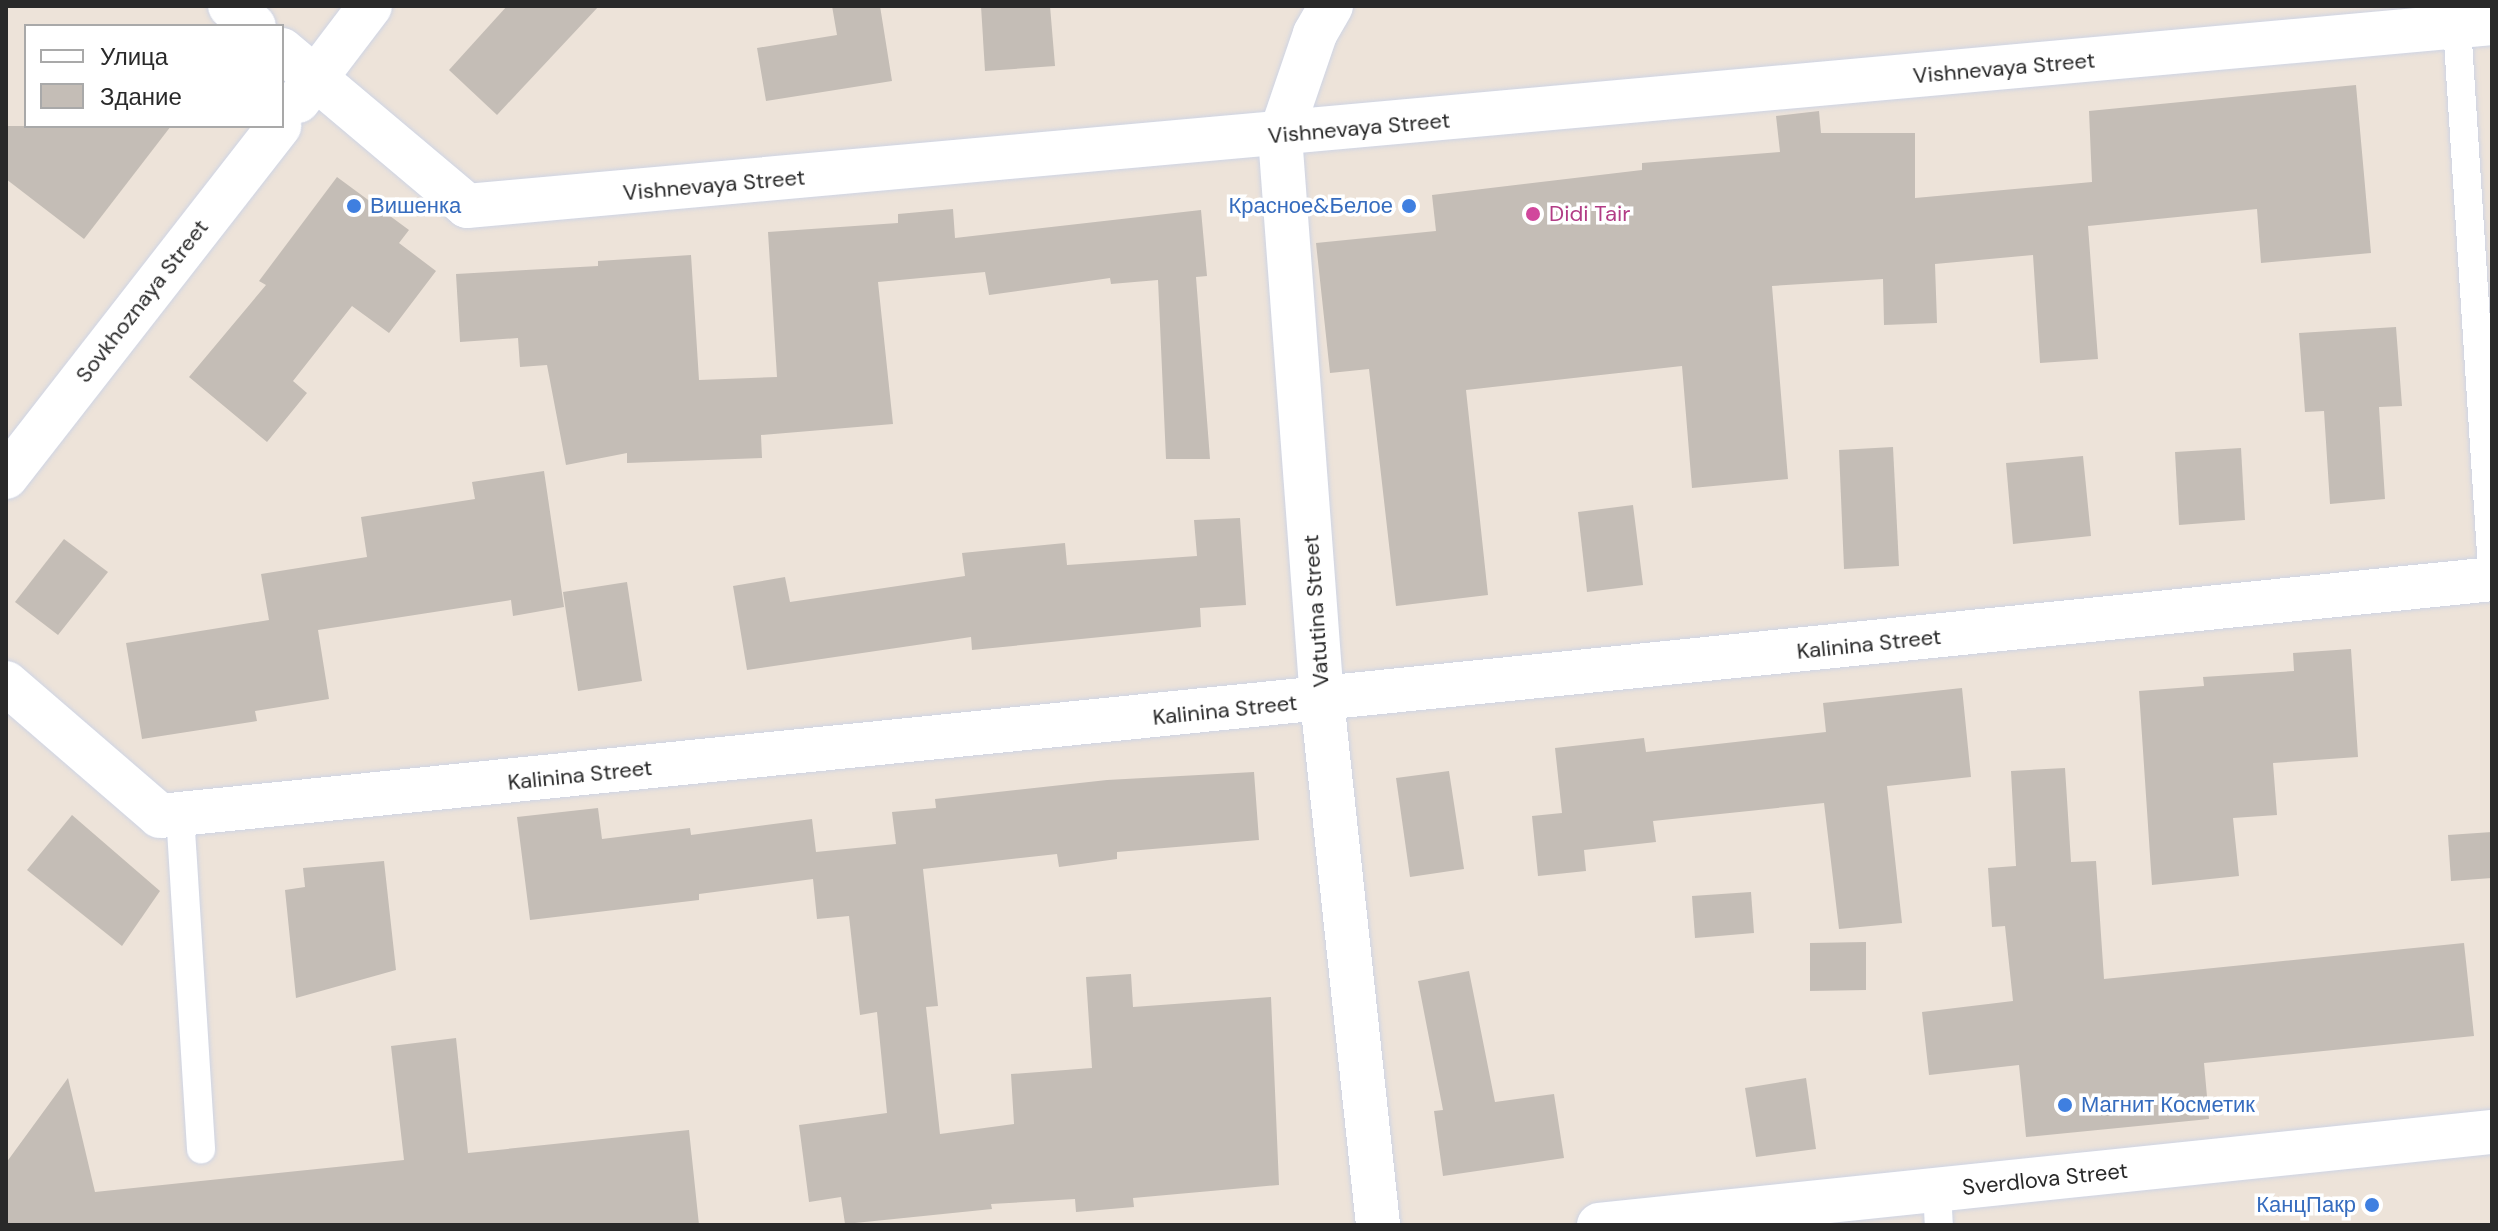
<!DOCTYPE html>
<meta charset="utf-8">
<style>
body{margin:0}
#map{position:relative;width:2498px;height:1231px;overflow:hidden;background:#ede3d9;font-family:"DM Sans",sans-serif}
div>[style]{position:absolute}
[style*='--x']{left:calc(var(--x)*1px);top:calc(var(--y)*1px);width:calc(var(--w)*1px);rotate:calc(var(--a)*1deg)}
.building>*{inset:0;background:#c4bdb6}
.roads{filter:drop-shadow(0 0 2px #ced4e4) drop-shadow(0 0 2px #ced4e4)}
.lane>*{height:28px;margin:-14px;padding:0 14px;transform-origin:14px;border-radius:14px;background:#fff}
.street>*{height:44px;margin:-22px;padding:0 22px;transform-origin:22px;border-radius:22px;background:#fff}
.dots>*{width:22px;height:22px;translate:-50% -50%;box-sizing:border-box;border:4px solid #fff;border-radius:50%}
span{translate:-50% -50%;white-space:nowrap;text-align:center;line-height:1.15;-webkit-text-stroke:7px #fff;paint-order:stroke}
.street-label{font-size:22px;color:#292929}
.shop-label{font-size:22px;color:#366cbe}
.left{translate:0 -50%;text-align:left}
.right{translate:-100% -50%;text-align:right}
.hotel-label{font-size:22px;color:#b23c85}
.frame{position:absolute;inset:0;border:8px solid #292929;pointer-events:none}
.legend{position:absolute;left:24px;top:24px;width:260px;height:104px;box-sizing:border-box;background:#fff;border:2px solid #a9a9a9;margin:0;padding:10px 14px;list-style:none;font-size:24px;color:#292929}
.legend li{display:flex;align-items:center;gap:16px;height:40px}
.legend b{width:40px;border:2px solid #a9a9a9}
</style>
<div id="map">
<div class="building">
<i style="clip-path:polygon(507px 6px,599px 6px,497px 115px,449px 70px)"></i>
<i style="clip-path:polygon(832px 6px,880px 6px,892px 81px,766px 101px,757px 48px,837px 35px)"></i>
<i style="clip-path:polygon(981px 6px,1050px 6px,1055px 66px,985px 71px)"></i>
<i style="clip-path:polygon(2356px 85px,2371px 253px,2261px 263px,2257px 209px,2088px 226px,2098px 359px,2040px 363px,2033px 255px,1935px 264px,1937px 323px,1884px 325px,1883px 279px,1772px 286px,1788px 479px,1692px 488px,1682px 366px,1466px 390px,1488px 595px,1396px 606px,1369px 369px,1330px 373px,1316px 243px,1436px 231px,1432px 195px,1642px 170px,1642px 163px,1780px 152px,1776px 116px,1819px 111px,1821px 133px,1915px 133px,1915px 198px,2092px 182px,2089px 111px)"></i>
<i style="clip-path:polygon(6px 126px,171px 126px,84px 239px,6px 179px)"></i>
<i style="clip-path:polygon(337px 177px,409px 230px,399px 243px,436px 271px,389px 333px,352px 306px,293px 381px,307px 393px,267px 442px,189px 377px,266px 285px,259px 281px)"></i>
<i style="clip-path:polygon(953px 209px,955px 238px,1201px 210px,1207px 276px,1196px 277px,1210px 459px,1166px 459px,1158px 280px,1111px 284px,1110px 278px,989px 295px,985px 272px,878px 282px,893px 424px,761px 435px,762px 458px,627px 463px,627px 453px,566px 465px,547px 365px,520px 367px,518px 338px,460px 342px,456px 274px,598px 266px,598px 261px,691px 255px,699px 380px,777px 377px,768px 232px,898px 223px,898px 214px)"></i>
<i style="clip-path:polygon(2396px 327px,2402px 406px,2379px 407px,2385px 499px,2330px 504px,2324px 411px,2305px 412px,2299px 333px)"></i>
<i style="clip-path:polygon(1893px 447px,1899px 566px,1844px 569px,1839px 450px)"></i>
<i style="clip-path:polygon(2241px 448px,2245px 520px,2179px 525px,2175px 452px)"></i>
<i style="clip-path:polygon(2083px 456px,2091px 536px,2013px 544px,2006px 463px)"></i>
<i style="clip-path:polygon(544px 471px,564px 607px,513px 616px,511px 600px,318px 630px,329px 699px,255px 711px,257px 721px,142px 739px,126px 643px,269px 620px,261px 574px,367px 557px,361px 517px,475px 499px,472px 482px)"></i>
<i style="clip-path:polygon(1633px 505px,1643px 585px,1587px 592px,1578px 512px)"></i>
<i style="clip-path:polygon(1240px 518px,1246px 605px,1200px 608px,1201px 627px,972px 650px,971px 637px,747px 670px,733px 586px,785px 577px,790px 602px,965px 576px,962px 553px,1065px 543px,1067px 565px,1197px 556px,1194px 520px)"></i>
<i style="clip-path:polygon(64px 539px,108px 572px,58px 635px,15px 602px)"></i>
<i style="clip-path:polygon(627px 582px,642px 681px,578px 691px,563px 592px)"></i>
<i style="clip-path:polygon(2351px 649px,2358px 757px,2273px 763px,2277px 815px,2233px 818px,2239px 876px,2152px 885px,2139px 691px,2204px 686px,2203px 677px,2294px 671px,2293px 653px)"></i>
<i style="clip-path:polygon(1962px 688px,1971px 777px,1887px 786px,1902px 923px,1839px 929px,1824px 803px,1653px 821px,1656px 842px,1584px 850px,1586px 871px,1538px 876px,1532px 816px,1562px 813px,1555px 748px,1644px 738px,1646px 752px,1826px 732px,1823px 703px)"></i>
<i style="clip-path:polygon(2065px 768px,2071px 862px,2096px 861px,2104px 979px,2464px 943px,2474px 1036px,2204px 1063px,2209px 1119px,2026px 1137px,2019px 1065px,1929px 1075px,1922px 1012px,2013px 1001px,2005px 926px,1992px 927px,1988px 868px,2016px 866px,2011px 771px)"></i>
<i style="clip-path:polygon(1449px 771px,1464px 869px,1410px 877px,1396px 778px)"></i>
<i style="clip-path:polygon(1254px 772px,1259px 840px,1117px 852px,1117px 859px,1059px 867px,1057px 854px,923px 869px,938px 1006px,926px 1007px,940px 1134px,1014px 1124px,1011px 1074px,1092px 1068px,1086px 977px,1131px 974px,1133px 1007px,1271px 997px,1279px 1185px,1133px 1198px,1134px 1207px,1076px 1212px,1075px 1199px,991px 1204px,992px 1209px,845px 1224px,841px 1197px,809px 1202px,799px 1125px,887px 1113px,877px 1012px,860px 1015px,849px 916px,817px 919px,813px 879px,699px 894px,699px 900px,530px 920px,517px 817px,598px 808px,602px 839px,690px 828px,691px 835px,812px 819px,816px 852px,896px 844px,892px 812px,936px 808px,935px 799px,1107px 780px)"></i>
<i style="clip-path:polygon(72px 815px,160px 891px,122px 946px,27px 870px)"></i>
<i style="clip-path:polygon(2492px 832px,2492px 878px,2451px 881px,2448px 835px)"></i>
<i style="clip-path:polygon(384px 861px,396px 970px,296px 998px,285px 890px,305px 887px,303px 868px)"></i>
<i style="clip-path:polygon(1751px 892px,1754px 933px,1695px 938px,1692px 896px)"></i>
<i style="clip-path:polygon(1866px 942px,1866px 990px,1810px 991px,1810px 943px)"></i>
<i style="clip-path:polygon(1469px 971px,1495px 1102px,1554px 1094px,1564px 1158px,1443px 1176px,1434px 1111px,1443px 1110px,1418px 981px)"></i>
<i style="clip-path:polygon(456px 1038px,468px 1153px,689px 1130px,699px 1225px,6px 1225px,6px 1163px,68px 1078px,95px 1192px,404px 1160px,391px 1046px)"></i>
<i style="clip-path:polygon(1806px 1078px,1816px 1149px,1756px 1157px,1745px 1088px)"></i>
</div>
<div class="roads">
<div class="lane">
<i style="--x:2457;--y:26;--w:543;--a:86.31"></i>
<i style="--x:180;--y:814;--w:336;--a:86.4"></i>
<i style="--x:1937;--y:1190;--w:35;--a:87"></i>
</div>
<div class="street">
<i style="--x:230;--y:6;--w:31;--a:40"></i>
<i style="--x:1331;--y:6;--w:32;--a:120"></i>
<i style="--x:1315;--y:34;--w:108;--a:108.9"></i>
<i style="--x:1280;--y:136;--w:566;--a:85.74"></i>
<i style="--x:1322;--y:700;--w:528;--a:83.91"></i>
<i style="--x:282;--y:50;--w:242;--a:40.1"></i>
<i style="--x:467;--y:206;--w:2033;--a:-5.16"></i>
<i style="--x:298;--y:101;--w:119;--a:-52.8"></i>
<i style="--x:6;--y:477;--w:445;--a:-52.1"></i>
<i style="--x:6;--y:683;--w:203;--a:40.8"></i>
<i style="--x:160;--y:816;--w:2344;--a:-5.8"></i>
<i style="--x:1599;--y:1225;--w:898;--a:-5.95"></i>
</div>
</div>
<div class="dots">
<i style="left:354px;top:206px;background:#3f7fe0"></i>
<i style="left:1409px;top:206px;background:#3f7fe0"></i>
<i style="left:1533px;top:214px;background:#d1479c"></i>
<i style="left:2065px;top:1105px;background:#3f7fe0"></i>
<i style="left:2372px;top:1205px;background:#3f7fe0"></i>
</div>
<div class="street-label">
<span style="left:2004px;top:68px;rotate:-5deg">Vishnevaya Street</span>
<span style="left:1359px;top:128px;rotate:-5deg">Vishnevaya Street</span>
<span style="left:714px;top:185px;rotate:-5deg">Vishnevaya Street</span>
<span style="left:142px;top:301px;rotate:-52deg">Sovkhoznaya Street</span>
<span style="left:1316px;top:611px;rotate:-94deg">Vatutina Street</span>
<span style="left:1869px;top:644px;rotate:-6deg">Kalinina Street</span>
<span style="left:1225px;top:710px;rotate:-6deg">Kalinina Street</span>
<span style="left:580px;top:775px;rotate:-6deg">Kalinina Street</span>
<span style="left:2045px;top:1179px;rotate:-6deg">Sverdlova Street</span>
</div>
<div class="shop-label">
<span class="left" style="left:370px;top:206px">Вишенка</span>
<span class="right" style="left:1393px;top:206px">Красное&amp;Белое</span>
<span class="left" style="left:2081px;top:1105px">Магнит Косметик</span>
<span class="right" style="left:2356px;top:1205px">КанцПакр</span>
</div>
<div class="hotel-label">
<span class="left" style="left:1549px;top:214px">Didi Tair</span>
</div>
<div class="frame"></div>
<ul class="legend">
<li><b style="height:10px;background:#fff"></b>Улица</li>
<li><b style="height:22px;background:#c4bdb6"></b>Здание</li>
</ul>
</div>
